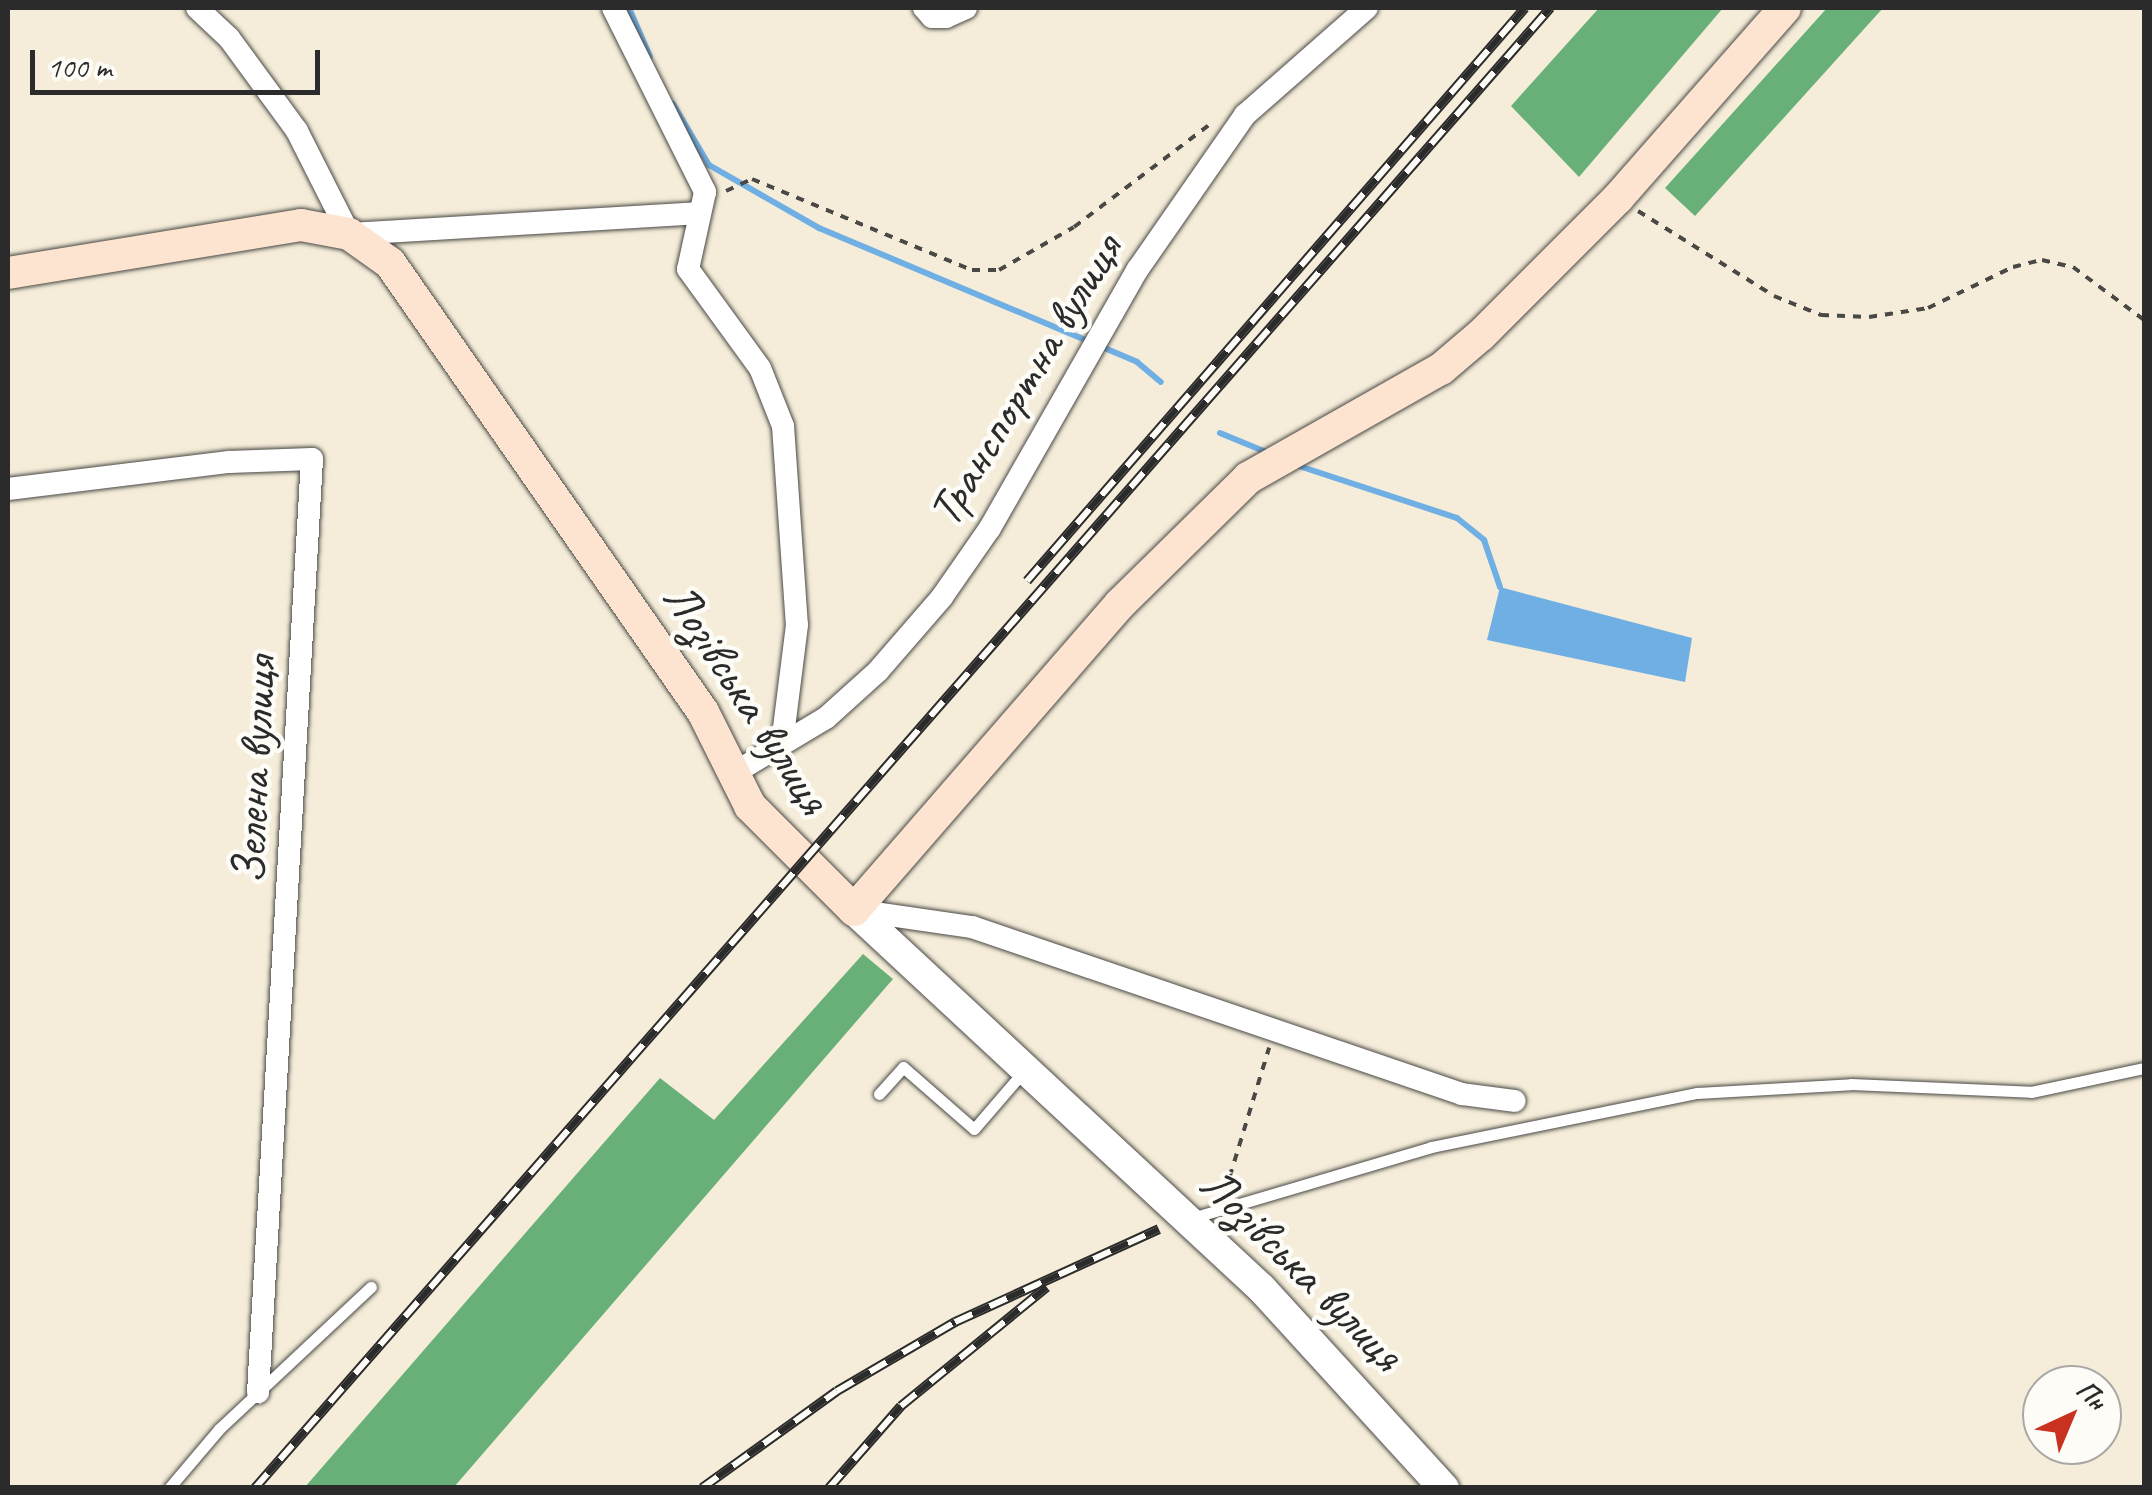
<!DOCTYPE html>
<meta charset="utf-8">
<style>
body{margin:0}
#map{position:relative;width:2152px;height:1495px;overflow:hidden;background:#f5edd9;font-family:Caveat,sans-serif}
div>[style]{position:absolute}
[style*='--x']{left:calc(var(--x)*1px);top:calc(var(--y)*1px);width:calc(var(--w)*1px);rotate:calc(var(--a)*1deg)}
.forest>*{inset:0;background:#68b077}
.water>*{inset:0;background:#70afe3}
.stream>*{height:6px;margin:-3px;padding:0 3px;transform-origin:3px;border-radius:3px;background:#70afe3}
.path>*{height:4px;margin-top:-2px;transform-origin:0;background:repeating-linear-gradient(90deg,#494845 0 8px,transparent 0 16px)}
.roads{filter:drop-shadow(0 0 2px #494845) drop-shadow(0 0 2px #494845)}
.service>*{height:11px;margin:-5.5px;padding:0 5.5px;transform-origin:5.5px;border-radius:5.5px;background:#fff}
.minor>*{height:22px;margin:-11px;padding:0 11px;transform-origin:11px;border-radius:11px;background:#fff}
.tertiary>*{height:30px;margin:-15px;padding:0 15px;transform-origin:15px;border-radius:15px;background:#fff}
.secondary>*{height:32px;margin:-16px;padding:0 16px;transform-origin:16px;border-radius:16px;background:#fde4d0}
.rail>*{height:10px;margin-top:-5px;transform-origin:0;background:repeating-linear-gradient(90deg,#fdfcf7 0 19px,#2b2b2b 0 38px);box-sizing:border-box;border-block:2px solid #2b2b2b}
span{translate:-50% -50%;white-space:nowrap;text-align:center;line-height:1.15;-webkit-text-stroke:9px #fdfcf7;paint-order:stroke}
.street-label{font-size:48px;color:#2b2b2b}
.frame{position:absolute;inset:0;border:10px solid #2b2b2b;pointer-events:none}
.north{position:absolute;left:2022px;top:1365px;width:100px;height:100px;box-sizing:border-box;background:#fdfcf7;border:2px solid #a9a8a5;border-radius:50%;rotate:44deg;font-size:28px;font-weight:700;line-height:40px;text-align:center;color:#2b2b2b}
.north::after{content:'';display:block;margin:auto;width:35px;height:45px;background:#c8321e;clip-path:polygon(50% 0,100% 100%,50% 72%,0 100%)}
.scale{position:absolute;left:30px;top:50px;width:290px;height:45px;box-sizing:border-box;border:5px solid #2b2b2b;border-top:0;padding-left:12px;font-size:30px;line-height:35px;white-space:nowrap;color:#2b2b2b;-webkit-text-stroke:8px #fdfcf7;paint-order:stroke}
</style>
<div id="map">
<div class="forest">
<i style="clip-path:polygon(1599px 8px,1723px 8px,1579px 177px,1511px 106px)"></i>
<i style="clip-path:polygon(1827px 8px,1883px 8px,1695px 216px,1665px 188px)"></i>
<i style="clip-path:polygon(863px 954px,893px 979px,454px 1487px,305px 1487px,660px 1078px,714px 1120px)"></i>
</div>
<div class="water">
<i style="clip-path:polygon(1500px 587px,1692px 638px,1685px 682px,1487px 640px)"></i>
</div>
<div class="stream">
<i style="--x:629;--y:8;--w:53;--a:66.8"></i>
<i style="--x:673;--y:104;--w:71;--a:59.5"></i>
<i style="--x:709;--y:165;--w:127;--a:29.8"></i>
<i style="--x:819;--y:228;--w:345;--a:22.8"></i>
<i style="--x:1137;--y:362;--w:31;--a:40"></i>
<i style="--x:1220;--y:433;--w:55;--a:22.4"></i>
<i style="--x:1296;--y:465;--w:169;--a:18.2"></i>
<i style="--x:1457;--y:518;--w:35;--a:39"></i>
<i style="--x:1484;--y:540;--w:50;--a:71.2"></i>
</div>
<div class="path">
<i style="--x:726;--y:191;--w:29;--a:-25"></i>
<i style="--x:752;--y:179;--w:238;--a:22.5"></i>
<i style="--x:972;--y:270;--w:27;--a:0"></i>
<i style="--x:999;--y:270;--w:86;--a:-29.8"></i>
<i style="--x:1074;--y:227;--w:174;--a:-37.1"></i>
<i style="--x:1638;--y:211;--w:160;--a:32"></i>
<i style="--x:1774;--y:296;--w:51;--a:22"></i>
<i style="--x:1821;--y:315;--w:48;--a:2.4"></i>
<i style="--x:1869;--y:317;--w:60;--a:-8.7"></i>
<i style="--x:1928;--y:308;--w:94;--a:-25.8"></i>
<i style="--x:2013;--y:267;--w:30;--a:-14"></i>
<i style="--x:2042;--y:260;--w:32;--a:13"></i>
<i style="--x:2073;--y:267;--w:89;--a:36.7"></i>
<i style="--x:1225;--y:1192;--w:151;--a:-73"></i>
</div>
<div class="roads">
<div class="service">
<i style="--x:879;--y:1094;--w:36;--a:-48"></i>
<i style="--x:903;--y:1067;--w:94;--a:41.1"></i>
<i style="--x:974;--y:1129;--w:75;--a:-49.3"></i>
<i style="--x:1192;--y:1218;--w:249;--a:-16.5"></i>
<i style="--x:1431;--y:1147;--w:271;--a:-11.5"></i>
<i style="--x:1697;--y:1093;--w:154;--a:-3.3"></i>
<i style="--x:1851;--y:1084;--w:180;--a:2.5"></i>
<i style="--x:2031;--y:1092;--w:116;--a:-12"></i>
<i style="--x:169;--y:1488;--w:77;--a:-49.7"></i>
<i style="--x:219;--y:1429;--w:208;--a:-43.1"></i>
</div>
<div class="minor">
<i style="--x:197;--y:8;--w:44;--a:43.2"></i>
<i style="--x:229;--y:38;--w:115;--a:53.8"></i>
<i style="--x:297;--y:131;--w:115;--a:63.2"></i>
<i style="--x:349;--y:234;--w:350;--a:-3.4"></i>
<i style="--x:613;--y:8;--w:206;--a:63.4"></i>
<i style="--x:705;--y:192;--w:79;--a:102.4"></i>
<i style="--x:688;--y:269;--w:122;--a:54"></i>
<i style="--x:760;--y:368;--w:62;--a:68.4"></i>
<i style="--x:783;--y:426;--w:199;--a:86"></i>
<i style="--x:797;--y:625;--w:120;--a:97.2"></i>
<i style="--x:924;--y:8;--w:12;--a:48"></i>
<i style="--x:932;--y:17;--w:14;--a:0"></i>
<i style="--x:946;--y:17;--w:22;--a:-24"></i>
<i style="--x:8;--y:489;--w:223;--a:-7"></i>
<i style="--x:229;--y:462;--w:83;--a:-2.1"></i>
<i style="--x:312;--y:459;--w:935;--a:93.31"></i>
<i style="--x:734;--y:773;--w:107;--a:-30.9"></i>
<i style="--x:826;--y:718;--w:70;--a:-42.1"></i>
<i style="--x:878;--y:671;--w:98;--a:-49.1"></i>
<i style="--x:942;--y:597;--w:84;--a:-55.2"></i>
<i style="--x:990;--y:528;--w:298;--a:-60.3"></i>
<i style="--x:1138;--y:269;--w:188;--a:-55.2"></i>
<i style="--x:1245;--y:115;--w:162;--a:-41.3"></i>
<i style="--x:854;--y:910;--w:119;--a:8.2"></i>
<i style="--x:972;--y:927;--w:518;--a:18.82"></i>
<i style="--x:1462;--y:1094;--w:53;--a:7.5"></i>
</div>
<div class="tertiary">
<i style="--x:854;--y:910;--w:557;--a:42.89"></i>
<i style="--x:1262;--y:1289;--w:270;--a:47.6"></i>
</div>
<div class="secondary">
<i style="--x:8;--y:273;--w:297;--a:-9.3"></i>
<i style="--x:301;--y:225;--w:49;--a:10.6"></i>
<i style="--x:349;--y:234;--w:50;--a:35.3"></i>
<i style="--x:390;--y:263;--w:547;--a:55.12"></i>
<i style="--x:703;--y:712;--w:105;--a:63.4"></i>
<i style="--x:750;--y:806;--w:147;--a:45"></i>
<i style="--x:854;--y:910;--w:405;--a:-49"></i>
<i style="--x:1120;--y:604;--w:180;--a:-44.5"></i>
<i style="--x:1248;--y:478;--w:222;--a:-29.5"></i>
<i style="--x:1441;--y:369;--w:52;--a:-40.4"></i>
<i style="--x:1481;--y:335;--w:194;--a:-45"></i>
<i style="--x:1618;--y:198;--w:253;--a:-48.7"></i>
</div>
</div>
<div class="rail">
<i style="--x:1027;--y:581;--w:759;--a:-49.01"></i>
<i style="--x:255;--y:1488;--w:1967;--a:-48.81"></i>
<i style="--x:702;--y:1488;--w:166;--a:-35.7"></i>
<i style="--x:837;--y:1391;--w:137;--a:-30.3"></i>
<i style="--x:955;--y:1322;--w:224;--a:-24.5"></i>
<i style="--x:829;--y:1488;--w:109;--a:-48.7"></i>
<i style="--x:901;--y:1406;--w:188;--a:-39.2"></i>
</div>
<div class="street-label">
<span style="left:1025px;top:380px;rotate:-59deg">Транспортна вулиця</span>
<span style="left:747px;top:698px;rotate:57deg">Лозівська вулиця</span>
<span style="left:254px;top:770px;rotate:-87deg">Зелена вулиця</span>
<span style="left:1302px;top:1269px;rotate:45deg">Лозівська вулиця</span>
</div>
<div class="frame"></div>
<div class="north">Пн</div>
<div class="scale">100 m</div>
</div>
